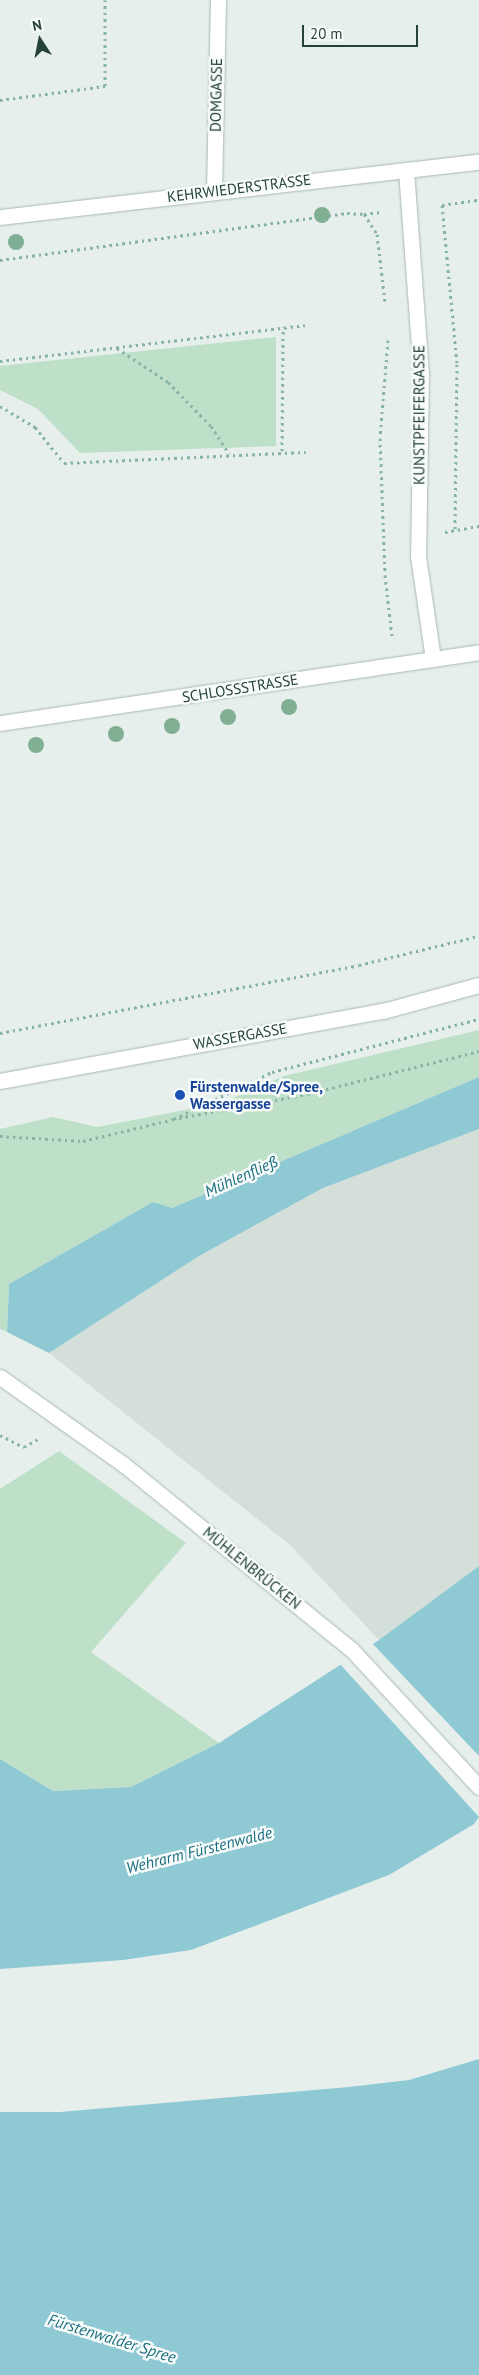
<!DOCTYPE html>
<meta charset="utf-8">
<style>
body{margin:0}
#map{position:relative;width:479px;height:2375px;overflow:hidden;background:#e6efeb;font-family:"PT Sans",sans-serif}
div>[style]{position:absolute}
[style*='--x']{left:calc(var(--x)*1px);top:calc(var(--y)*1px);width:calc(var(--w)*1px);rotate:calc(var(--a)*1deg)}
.built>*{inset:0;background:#d4dfda}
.green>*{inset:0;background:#bfe0c8}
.water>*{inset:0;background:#8ec9d4}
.pier>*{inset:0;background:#e6efeb}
.path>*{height:3px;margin-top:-1.5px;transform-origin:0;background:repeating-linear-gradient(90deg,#86b3a5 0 2.5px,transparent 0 6.5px)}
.roads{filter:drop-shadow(0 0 1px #a8b8b2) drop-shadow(0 0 1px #a8b8b2)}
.minor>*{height:15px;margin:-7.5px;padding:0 7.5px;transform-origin:7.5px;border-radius:7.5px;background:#fff}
.trees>*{width:16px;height:16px;margin:-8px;border-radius:50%;background:#80af93}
.dots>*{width:14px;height:14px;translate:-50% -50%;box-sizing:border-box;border:2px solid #f7fbf9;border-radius:50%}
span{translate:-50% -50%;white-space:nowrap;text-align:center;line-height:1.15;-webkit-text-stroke:5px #f7fbf9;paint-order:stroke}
.street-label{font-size:15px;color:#24423a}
.transit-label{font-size:15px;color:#164399;font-weight:700}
.left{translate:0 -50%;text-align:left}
.water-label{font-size:16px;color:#1c6f80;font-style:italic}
.north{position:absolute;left:15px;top:15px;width:50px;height:50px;-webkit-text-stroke:4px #f7fbf9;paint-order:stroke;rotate:349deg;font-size:14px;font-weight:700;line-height:20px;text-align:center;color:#24423a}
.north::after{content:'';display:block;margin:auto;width:18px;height:22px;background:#24423a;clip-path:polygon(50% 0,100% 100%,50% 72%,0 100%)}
.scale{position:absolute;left:302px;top:25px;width:116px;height:22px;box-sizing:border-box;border:2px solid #24423a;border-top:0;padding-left:6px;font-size:15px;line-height:18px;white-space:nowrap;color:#24423a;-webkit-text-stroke:4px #f7fbf9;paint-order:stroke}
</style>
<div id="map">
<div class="built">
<i style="clip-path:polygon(479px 1129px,479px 1566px,379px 1640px,290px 1545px,49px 1353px,199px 1256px,323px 1188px)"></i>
</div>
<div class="green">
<i style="clip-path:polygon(276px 337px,276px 446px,80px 453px,38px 409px,0 390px,0 366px)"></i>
<i style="clip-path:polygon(479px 1030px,479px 1077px,172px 1208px,153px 1202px,9px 1284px,7px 1332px,0 1329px,0 1129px,53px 1117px,97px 1127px,221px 1103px,284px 1076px)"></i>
<i style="clip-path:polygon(59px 1451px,186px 1543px,91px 1652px,219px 1743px,131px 1787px,53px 1791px,0 1759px,0 1489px)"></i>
</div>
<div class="water">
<i style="clip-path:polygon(479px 1077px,479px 1129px,323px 1188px,199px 1256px,49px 1353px,7px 1332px,9px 1284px,153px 1202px,172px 1208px)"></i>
<i style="clip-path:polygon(479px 1566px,479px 1817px,474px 1824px,389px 1875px,191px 1950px,123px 1960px,0 1969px,0 1759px,53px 1791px,131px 1787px,219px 1743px,379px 1640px)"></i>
<i style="clip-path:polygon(479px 2059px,479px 2375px,0 2375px,0 2112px,60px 2112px,349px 2087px,409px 2080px)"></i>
</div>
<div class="pier">
<i style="clip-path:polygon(371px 1642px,479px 1756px,479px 1817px,339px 1663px)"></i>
</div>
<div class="path">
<i style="--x:0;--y:100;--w:106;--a:-7.6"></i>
<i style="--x:105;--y:86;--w:86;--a:-90"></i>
<i style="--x:442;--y:205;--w:160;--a:84.6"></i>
<i style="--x:457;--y:364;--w:166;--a:90.7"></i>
<i style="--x:442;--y:205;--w:37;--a:-8"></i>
<i style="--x:364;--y:214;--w:17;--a:-7"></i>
<i style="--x:0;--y:260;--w:350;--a:-7.7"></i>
<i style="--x:347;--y:213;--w:17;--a:3"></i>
<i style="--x:364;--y:214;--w:24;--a:57"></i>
<i style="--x:377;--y:234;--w:68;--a:83.3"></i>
<i style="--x:388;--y:340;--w:98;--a:94.7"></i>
<i style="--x:380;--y:438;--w:137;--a:87.9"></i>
<i style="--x:385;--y:575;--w:61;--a:83.5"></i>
<i style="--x:117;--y:348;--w:61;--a:33.7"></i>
<i style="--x:168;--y:382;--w:62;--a:45.7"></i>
<i style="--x:211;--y:426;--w:33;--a:57"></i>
<i style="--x:0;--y:361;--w:307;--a:-6.7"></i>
<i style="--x:0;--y:406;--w:41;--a:31"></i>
<i style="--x:35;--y:427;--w:46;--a:51.1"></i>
<i style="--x:64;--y:463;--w:242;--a:-2.6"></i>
<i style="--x:282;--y:451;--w:124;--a:-89.5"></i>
<i style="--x:445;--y:532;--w:35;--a:-10"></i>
<i style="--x:0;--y:1033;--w:365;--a:-10.7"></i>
<i style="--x:359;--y:965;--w:123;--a:-13.6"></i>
<i style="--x:179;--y:1118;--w:130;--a:-10.6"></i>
<i style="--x:307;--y:1094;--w:177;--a:-14"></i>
<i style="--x:0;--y:1136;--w:83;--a:3.4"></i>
<i style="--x:83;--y:1141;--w:94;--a:-13.6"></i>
<i style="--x:174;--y:1119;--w:109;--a:-25.6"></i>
<i style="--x:272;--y:1072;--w:214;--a:-14.4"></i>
<i style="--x:0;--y:1435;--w:27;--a:27"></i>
<i style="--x:24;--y:1447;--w:16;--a:-30"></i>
</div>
<div class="roads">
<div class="minor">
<i style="--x:406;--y:170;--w:203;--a:85.8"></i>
<i style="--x:421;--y:372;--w:184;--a:90.9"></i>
<i style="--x:418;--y:556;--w:104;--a:81.7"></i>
<i style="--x:214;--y:191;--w:191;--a:-88.8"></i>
<i style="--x:0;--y:217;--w:482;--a:-6.6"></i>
<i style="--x:0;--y:723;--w:484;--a:-8.4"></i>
<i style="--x:0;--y:1081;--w:389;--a:-10.4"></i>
<i style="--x:383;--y:1011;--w:99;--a:-15.2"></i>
<i style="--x:0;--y:1377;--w:151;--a:35.3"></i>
<i style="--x:123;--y:1464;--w:294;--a:39.1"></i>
<i style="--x:351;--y:1649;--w:188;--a:47.2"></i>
</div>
</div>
<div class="trees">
<i style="left:322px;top:215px"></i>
<i style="left:16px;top:242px"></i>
<i style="left:289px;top:707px"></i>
<i style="left:228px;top:717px"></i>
<i style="left:172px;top:726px"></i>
<i style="left:116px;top:734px"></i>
<i style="left:36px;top:745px"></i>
</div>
<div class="dots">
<i style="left:180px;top:1095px;background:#1a4fb4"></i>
</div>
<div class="street-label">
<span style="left:216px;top:95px;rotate:-89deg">DOMGASSE</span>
<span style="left:239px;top:188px;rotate:-7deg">KEHRWIEDERSTRASSE</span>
<span style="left:419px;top:415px;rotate:-90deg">KUNSTPFEIFERGASSE</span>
<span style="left:240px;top:688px;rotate:-9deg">SCHLOSSSTRASSE</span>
<span style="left:240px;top:1036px;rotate:-10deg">WASSERGASSE</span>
<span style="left:252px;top:1568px;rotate:39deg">MÜHLENBRÜCKEN</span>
</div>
<div class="transit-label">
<span class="left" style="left:190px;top:1095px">Fürstenwalde/Spree,<br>Wassergasse</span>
</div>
<div class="water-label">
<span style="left:241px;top:1176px;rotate:-24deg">Mühlenfließ</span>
<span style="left:199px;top:1850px;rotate:-14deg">Wehrarm Fürstenwalde</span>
<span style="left:112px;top:2338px;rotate:17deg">Fürstenwalder Spree</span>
</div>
<div class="north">N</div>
<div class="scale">20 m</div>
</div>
